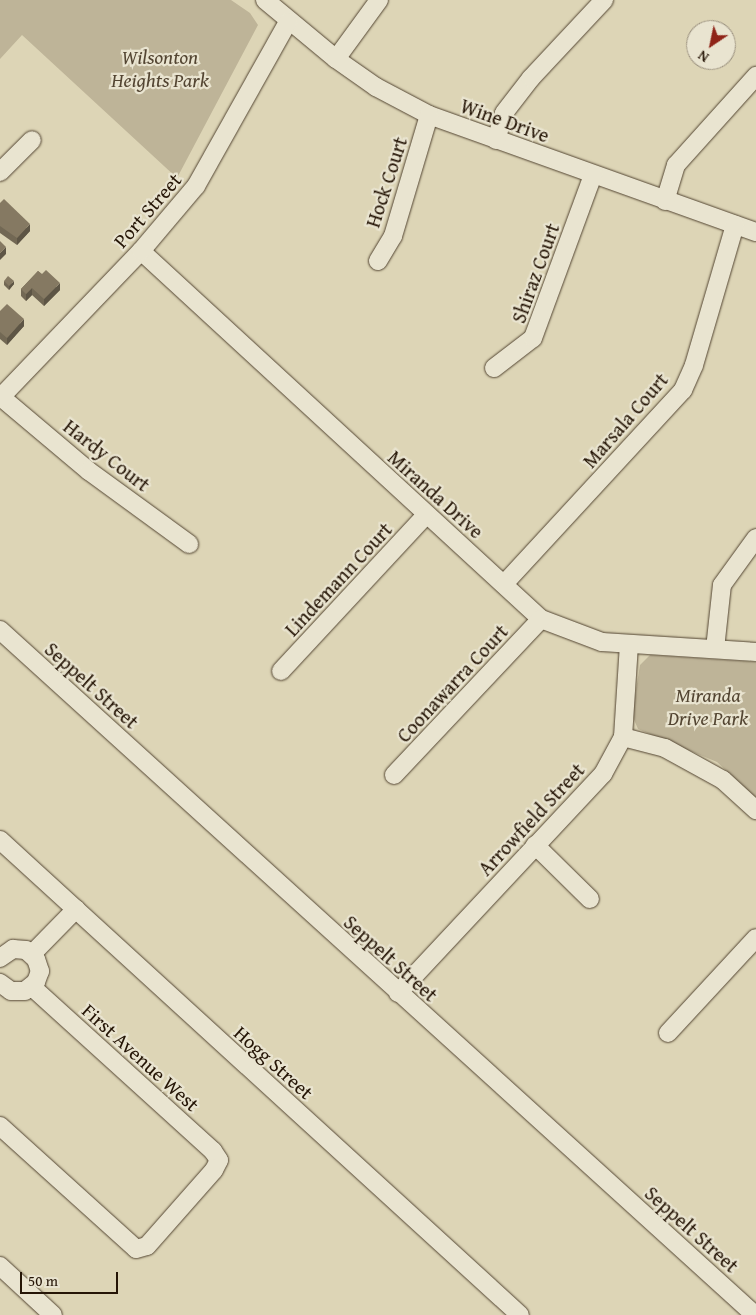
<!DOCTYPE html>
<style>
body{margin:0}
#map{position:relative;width:756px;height:1315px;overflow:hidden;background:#ddd5b6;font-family:"Gentium Book Plus",serif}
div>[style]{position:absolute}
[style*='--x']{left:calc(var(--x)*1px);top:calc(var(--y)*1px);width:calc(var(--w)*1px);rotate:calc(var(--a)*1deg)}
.green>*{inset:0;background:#beb498}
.roads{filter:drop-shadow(0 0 1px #534532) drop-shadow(0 0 1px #534532)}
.minor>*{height:18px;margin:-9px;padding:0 9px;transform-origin:9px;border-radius:9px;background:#e9e4d0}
.wall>*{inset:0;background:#726854}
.shaded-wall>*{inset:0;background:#5d5545}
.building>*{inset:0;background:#857962}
span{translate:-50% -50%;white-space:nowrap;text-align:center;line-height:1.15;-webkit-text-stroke:4.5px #e9e4d0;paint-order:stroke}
.park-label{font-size:20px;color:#534532;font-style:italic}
.street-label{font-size:20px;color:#251506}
.north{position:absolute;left:686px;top:20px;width:50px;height:50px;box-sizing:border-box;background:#e9e4d0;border:1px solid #9b917f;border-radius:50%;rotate:214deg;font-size:14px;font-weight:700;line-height:20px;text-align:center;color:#251506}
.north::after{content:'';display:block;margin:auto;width:18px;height:22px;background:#8f2418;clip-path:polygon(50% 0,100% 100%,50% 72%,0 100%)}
.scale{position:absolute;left:20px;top:1272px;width:98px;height:22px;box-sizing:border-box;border:2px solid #251506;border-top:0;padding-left:6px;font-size:15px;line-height:18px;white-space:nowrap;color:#251506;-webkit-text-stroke:4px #e9e4d0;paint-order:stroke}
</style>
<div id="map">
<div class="green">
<i style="clip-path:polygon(0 0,231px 0,250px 13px,258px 25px,177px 178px,22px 35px,0 59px)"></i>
<i style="clip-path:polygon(650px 655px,756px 662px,756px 798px,717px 762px,638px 729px,632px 715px,640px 665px)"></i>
</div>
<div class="roads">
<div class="minor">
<i style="--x:265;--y:0;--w:92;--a:39.7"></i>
<i style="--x:336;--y:59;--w:49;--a:35"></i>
<i style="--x:376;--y:87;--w:60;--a:27.8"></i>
<i style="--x:429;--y:115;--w:347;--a:19.7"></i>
<i style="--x:336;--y:59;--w:73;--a:-53.9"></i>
<i style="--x:496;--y:140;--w:28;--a:-73"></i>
<i style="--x:504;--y:113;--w:44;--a:-52.4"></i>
<i style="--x:531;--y:78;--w:107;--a:-46.9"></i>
<i style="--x:0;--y:172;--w:45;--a:-45"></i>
<i style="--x:665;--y:201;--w:38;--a:-73"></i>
<i style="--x:676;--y:165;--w:120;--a:-48"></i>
<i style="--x:141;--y:251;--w:544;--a:42.61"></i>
<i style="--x:541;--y:619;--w:65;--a:20.7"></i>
<i style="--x:602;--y:642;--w:154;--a:3.7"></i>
<i style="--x:378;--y:261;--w:29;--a:-59"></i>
<i style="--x:393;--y:236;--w:126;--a:-73.4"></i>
<i style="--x:494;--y:368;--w:49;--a:-37.6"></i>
<i style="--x:533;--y:338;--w:174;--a:-69.8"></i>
<i style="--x:1;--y:397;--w:115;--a:40.1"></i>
<i style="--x:89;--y:471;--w:124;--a:36.1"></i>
<i style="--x:0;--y:398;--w:204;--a:-46.2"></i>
<i style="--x:141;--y:251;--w:85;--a:-49.8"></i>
<i style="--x:196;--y:186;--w:188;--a:-60.7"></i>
<i style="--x:504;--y:584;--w:264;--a:-47.3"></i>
<i style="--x:683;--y:390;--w:27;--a:-66"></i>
<i style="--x:694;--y:365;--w:146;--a:-73.7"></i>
<i style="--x:0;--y:630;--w:1019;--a:42.22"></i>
<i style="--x:715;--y:649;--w:64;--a:-83.8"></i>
<i style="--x:722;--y:585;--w:58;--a:-54.1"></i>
<i style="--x:281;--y:671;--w:213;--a:-47.1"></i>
<i style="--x:623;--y:737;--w:43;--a:14.7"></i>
<i style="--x:665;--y:748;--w:66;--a:28.9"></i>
<i style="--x:723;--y:780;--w:45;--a:42.3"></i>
<i style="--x:394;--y:775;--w:214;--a:-46.7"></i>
<i style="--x:0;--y:840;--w:704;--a:42.41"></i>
<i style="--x:535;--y:845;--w:77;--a:44.5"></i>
<i style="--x:32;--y:954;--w:63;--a:-45.6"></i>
<i style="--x:0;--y:958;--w:16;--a:-35"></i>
<i style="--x:13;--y:949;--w:13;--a:4"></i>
<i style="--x:26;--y:950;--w:13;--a:42"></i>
<i style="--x:36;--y:959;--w:13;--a:72"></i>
<i style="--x:40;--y:971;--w:12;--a:110"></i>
<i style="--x:36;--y:982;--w:14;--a:141"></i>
<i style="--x:25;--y:991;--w:14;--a:180"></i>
<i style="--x:11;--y:991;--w:14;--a:-144"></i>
<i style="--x:398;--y:993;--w:300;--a:-46.9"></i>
<i style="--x:603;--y:774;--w:42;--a:-61.6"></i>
<i style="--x:623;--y:737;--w:93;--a:-86.3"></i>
<i style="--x:668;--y:1033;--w:129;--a:-47.2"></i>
<i style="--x:0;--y:1126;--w:183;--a:42.1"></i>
<i style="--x:136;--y:1249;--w:11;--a:-15"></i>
<i style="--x:147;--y:1246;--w:101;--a:-48.6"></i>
<i style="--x:214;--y:1170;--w:11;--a:-63"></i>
<i style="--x:219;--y:1160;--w:11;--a:-124"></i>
<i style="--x:213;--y:1151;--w:244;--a:-137.8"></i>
<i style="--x:0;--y:1266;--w:72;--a:42.8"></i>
</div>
</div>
<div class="wall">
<i style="clip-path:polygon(0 203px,30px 231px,17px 245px,0 233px)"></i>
<i style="clip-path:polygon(38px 271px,60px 290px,44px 306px,32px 295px,26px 301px,21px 296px,21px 289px)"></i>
<i style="clip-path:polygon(4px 281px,14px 284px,9px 290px,4px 285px)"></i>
<i style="clip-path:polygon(0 311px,24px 326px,7px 345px,0 339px)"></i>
</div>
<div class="shaded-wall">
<i style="clip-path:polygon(30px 224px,30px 231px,17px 245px,17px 238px)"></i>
<i style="clip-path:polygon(6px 247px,6px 254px,0 260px,0 253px)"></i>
<i style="clip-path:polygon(14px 281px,14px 284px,9px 290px,9px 286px)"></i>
<i style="clip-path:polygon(60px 283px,60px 290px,44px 306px,44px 299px)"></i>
<i style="clip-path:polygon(32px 288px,32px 295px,26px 301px,26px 294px)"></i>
<i style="clip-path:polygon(24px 319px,24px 326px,7px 345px,7px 338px)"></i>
</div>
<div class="building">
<i style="clip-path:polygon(4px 199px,30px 224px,17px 238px,0 226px,0 203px)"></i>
<i style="clip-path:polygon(0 241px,6px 247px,0 253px)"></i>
<i style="clip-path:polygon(46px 270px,60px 283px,44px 299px,32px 288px,26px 294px,21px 289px,38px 271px,42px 274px)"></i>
<i style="clip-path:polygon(8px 276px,14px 281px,9px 286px,4px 281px)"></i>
<i style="clip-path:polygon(7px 304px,24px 319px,7px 338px,0 332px,0 311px)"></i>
</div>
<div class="park-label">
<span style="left:160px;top:68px">Wilsonton<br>Heights Park</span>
<span style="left:708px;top:706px">Miranda<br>Drive Park</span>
</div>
<div class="street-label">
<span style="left:505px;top:120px;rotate:20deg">Wine Drive</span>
<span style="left:386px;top:182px;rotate:-72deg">Hock Court</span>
<span style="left:147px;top:210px;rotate:-49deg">Port Street</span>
<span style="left:535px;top:273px;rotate:-70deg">Shiraz Court</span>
<span style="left:625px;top:420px;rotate:-49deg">Marsala Court</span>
<span style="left:107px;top:455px;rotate:38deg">Hardy Court</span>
<span style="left:436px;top:494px;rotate:42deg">Miranda Drive</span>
<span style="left:338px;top:579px;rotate:-47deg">Lindemann Court</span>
<span style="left:452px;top:683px;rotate:-47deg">Coonawarra Court</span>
<span style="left:92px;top:685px;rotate:42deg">Seppelt Street</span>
<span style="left:531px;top:819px;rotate:-47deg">Arrowfield Street</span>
<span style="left:391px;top:958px;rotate:42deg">Seppelt Street</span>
<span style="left:141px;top:1057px;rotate:42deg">First Avenue West</span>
<span style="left:274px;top:1062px;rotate:42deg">Hogg Street</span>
<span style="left:692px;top:1229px;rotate:42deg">Seppelt Street</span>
</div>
<div class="north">N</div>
<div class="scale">50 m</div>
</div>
